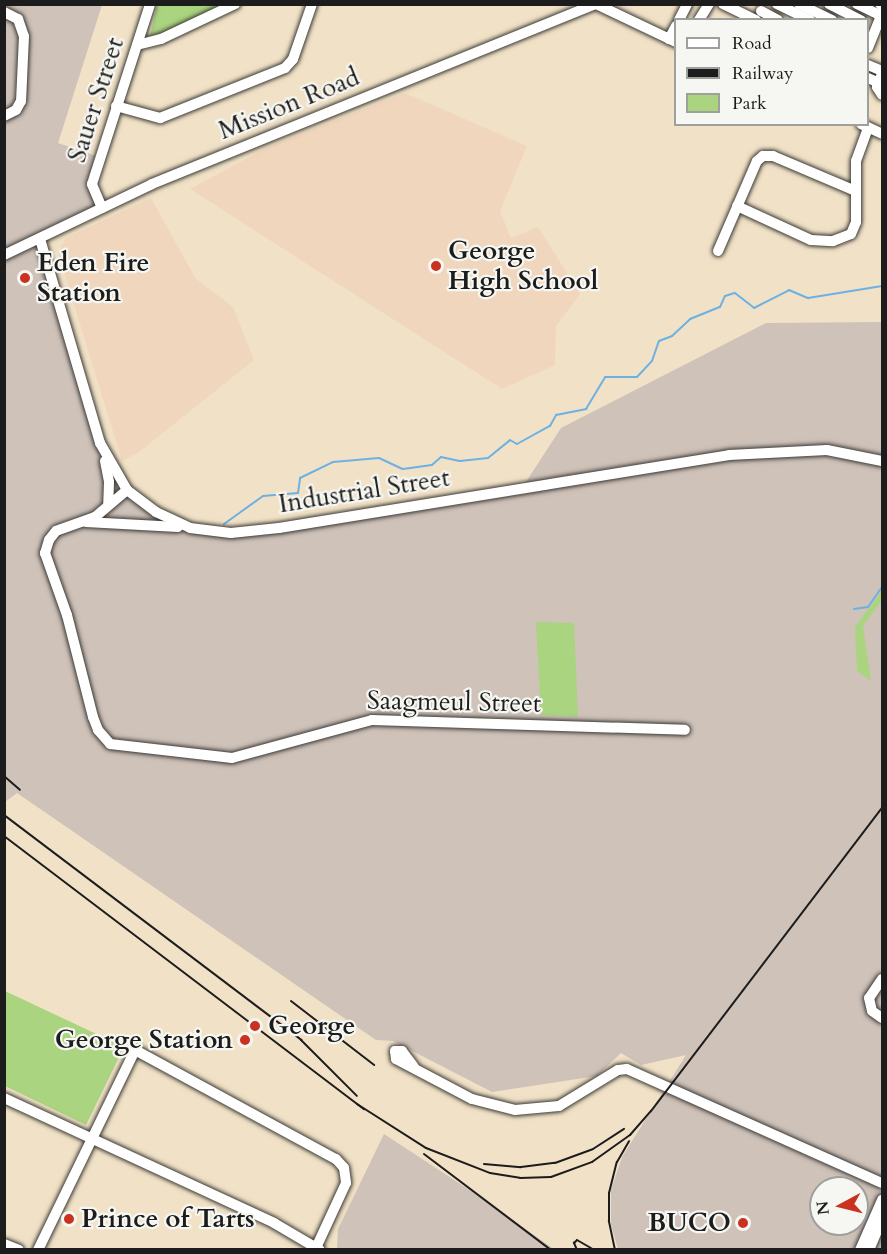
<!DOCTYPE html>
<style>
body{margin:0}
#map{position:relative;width:887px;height:1254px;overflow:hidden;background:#f1e2c7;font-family:Cardo,serif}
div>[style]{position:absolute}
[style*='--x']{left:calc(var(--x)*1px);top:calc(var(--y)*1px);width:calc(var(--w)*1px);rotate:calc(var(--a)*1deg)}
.built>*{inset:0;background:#f0d6bc}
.industrial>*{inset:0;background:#cec2b9}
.green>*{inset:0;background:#aad47f}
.stream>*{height:2px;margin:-1px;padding:0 1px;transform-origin:1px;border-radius:1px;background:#6db1e3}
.roads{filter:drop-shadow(0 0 2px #3c3a36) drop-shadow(0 0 2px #3c3a36)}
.minor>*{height:10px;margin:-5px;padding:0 5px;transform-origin:5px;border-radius:5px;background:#fff}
.rail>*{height:2px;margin:-1px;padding:0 1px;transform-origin:1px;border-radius:1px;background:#1c1c1c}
.dots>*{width:16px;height:16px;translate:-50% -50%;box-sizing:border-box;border:3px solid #f6f6f2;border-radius:50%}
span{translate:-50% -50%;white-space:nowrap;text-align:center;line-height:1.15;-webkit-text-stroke:4.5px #f6f6f2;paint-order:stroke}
.street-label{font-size:26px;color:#1c1c1c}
.poi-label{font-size:26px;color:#1c1c1c;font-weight:700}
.left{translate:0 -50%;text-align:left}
.right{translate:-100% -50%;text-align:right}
.frame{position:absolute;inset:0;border:6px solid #1c1c1c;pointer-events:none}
.legend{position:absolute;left:674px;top:18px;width:195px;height:108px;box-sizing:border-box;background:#f6f6f2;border:2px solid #9f9f9c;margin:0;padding:8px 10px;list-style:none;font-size:18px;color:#1c1c1c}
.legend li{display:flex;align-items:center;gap:12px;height:30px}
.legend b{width:30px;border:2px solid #9f9f9c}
.north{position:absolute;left:809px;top:1176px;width:60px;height:60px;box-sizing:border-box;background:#f6f6f2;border:2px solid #9f9f9c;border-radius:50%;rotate:263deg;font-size:16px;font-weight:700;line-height:24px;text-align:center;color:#1c1c1c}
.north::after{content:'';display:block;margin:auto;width:21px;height:27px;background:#c8321e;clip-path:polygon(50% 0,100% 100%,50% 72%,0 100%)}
</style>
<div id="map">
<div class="built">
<i style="clip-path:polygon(405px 93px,527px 146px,500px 211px,511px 238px,538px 227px,580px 294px,556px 326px,555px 365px,502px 389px,190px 189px,268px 147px)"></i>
<i style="clip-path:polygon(151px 198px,196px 279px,233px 307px,254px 360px,139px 452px,122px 461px,58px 253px,66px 238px)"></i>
</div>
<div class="industrial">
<i style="clip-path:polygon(evenodd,4px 5px,102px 5px,58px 143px,99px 157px,92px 184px,102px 208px,40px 239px,100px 443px,116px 473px,156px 512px,212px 533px,522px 488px,561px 428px,766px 323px,882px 322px,882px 1249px,618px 1249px,611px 1225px,611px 1190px,622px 1157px,686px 1055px,641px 1065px,621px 1053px,597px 1076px,492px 1092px,393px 1041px,376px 1040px,17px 793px,5px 802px,4px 5px,821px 1188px,857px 1188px,857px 1224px,821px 1224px,821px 1188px)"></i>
<i style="clip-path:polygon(384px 1134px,468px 1189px,554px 1249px,337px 1249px,338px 1229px)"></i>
</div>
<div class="green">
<i style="clip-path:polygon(157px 5px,226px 5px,158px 37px,150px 36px)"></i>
<i style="clip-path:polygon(882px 591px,882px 600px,863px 626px,871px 681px,857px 671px,855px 627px)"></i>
<i style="clip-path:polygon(536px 622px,574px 623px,578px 717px,541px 715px)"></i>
<i style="clip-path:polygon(5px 991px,124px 1047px,86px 1125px,5px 1086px)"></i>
</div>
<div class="stream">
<i style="--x:224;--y:524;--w:48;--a:-35.7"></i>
<i style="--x:263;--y:496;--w:35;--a:-5"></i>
<i style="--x:298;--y:493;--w:15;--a:-82"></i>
<i style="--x:300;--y:478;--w:37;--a:-26"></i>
<i style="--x:333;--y:462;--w:46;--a:-5"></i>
<i style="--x:379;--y:458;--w:26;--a:25"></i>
<i style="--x:403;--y:469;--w:29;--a:-8"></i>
<i style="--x:432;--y:465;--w:12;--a:-42"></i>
<i style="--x:441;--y:457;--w:19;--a:12"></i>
<i style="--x:460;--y:461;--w:28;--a:-6"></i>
<i style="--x:488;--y:458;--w:28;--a:-39"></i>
<i style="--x:510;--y:440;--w:8;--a:30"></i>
<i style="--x:517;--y:444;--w:38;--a:-29"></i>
<i style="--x:550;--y:426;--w:13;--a:-61"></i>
<i style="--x:556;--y:415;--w:31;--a:-11"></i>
<i style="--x:586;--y:409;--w:37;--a:-59"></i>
<i style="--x:605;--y:377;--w:32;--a:0"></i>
<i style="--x:637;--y:377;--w:22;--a:-47"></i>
<i style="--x:652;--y:361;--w:21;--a:-71"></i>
<i style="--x:659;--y:341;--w:14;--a:-21"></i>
<i style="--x:672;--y:336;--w:25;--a:-43"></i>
<i style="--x:690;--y:319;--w:32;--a:-22"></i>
<i style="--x:720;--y:307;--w:12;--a:-66"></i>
<i style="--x:725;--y:296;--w:10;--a:-17"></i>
<i style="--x:735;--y:293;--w:24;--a:38"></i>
<i style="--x:754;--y:308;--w:39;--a:-27"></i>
<i style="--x:789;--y:290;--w:21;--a:23"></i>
<i style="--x:808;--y:298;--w:75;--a:-9.2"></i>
<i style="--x:854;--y:609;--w:14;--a:-8"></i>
<i style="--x:868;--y:607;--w:24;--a:-55"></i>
</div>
<div class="roads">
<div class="minor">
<i style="--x:596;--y:4;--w:89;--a:25.4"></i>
<i style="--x:723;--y:4;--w:37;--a:26"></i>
<i style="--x:777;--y:4;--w:37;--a:26"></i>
<i style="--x:799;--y:4;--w:37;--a:26"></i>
<i style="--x:829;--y:4;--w:36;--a:27"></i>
<i style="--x:857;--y:4;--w:28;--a:26"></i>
<i style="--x:880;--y:4;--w:3;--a:45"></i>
<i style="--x:761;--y:11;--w:19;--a:28"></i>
<i style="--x:4;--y:12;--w:16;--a:27"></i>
<i style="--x:18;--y:19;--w:18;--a:71"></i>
<i style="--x:24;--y:36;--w:65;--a:92.6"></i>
<i style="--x:21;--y:101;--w:10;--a:119"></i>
<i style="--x:16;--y:110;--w:13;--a:153"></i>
<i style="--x:679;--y:20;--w:18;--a:-63"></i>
<i style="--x:699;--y:20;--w:19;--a:-58"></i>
<i style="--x:669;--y:39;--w:15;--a:-62"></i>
<i style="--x:137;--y:45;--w:25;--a:-14"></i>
<i style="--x:161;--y:39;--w:82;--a:-25.3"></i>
<i style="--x:868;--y:48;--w:37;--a:-68"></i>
<i style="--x:868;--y:65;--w:15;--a:23"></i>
<i style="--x:882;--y:74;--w:14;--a:111"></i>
<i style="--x:877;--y:87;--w:9;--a:58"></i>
<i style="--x:868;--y:78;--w:12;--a:24"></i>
<i style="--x:116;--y:106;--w:46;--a:15.3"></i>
<i style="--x:160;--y:118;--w:135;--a:-21.8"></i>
<i style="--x:285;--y:68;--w:12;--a:-48"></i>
<i style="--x:293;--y:59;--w:58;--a:-70.9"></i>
<i style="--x:861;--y:124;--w:23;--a:25"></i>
<i style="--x:737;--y:206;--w:81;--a:24.7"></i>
<i style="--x:811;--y:240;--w:22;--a:3"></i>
<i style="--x:833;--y:241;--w:19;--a:-21"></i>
<i style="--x:851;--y:234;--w:13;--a:-67"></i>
<i style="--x:856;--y:222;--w:61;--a:-90"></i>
<i style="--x:856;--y:161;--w:35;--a:-70"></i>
<i style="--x:102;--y:208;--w:26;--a:-113"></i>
<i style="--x:92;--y:184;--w:189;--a:-72.1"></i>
<i style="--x:40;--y:239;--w:213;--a:73.6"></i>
<i style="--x:100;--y:443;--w:54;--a:60.1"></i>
<i style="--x:127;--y:490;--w:36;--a:37"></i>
<i style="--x:156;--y:512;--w:38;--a:25"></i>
<i style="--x:190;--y:528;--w:41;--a:7"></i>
<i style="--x:231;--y:533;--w:48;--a:-5.9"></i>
<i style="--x:279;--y:528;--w:456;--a:-9.2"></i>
<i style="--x:729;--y:455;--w:98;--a:-2.9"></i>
<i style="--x:827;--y:450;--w:56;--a:11.3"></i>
<i style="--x:718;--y:251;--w:98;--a:-66.6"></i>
<i style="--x:757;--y:161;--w:8;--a:-40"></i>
<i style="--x:763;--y:156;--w:10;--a:0"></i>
<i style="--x:773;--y:156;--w:90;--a:22.9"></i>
<i style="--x:4;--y:255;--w:164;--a:-25.6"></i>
<i style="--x:152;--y:184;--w:478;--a:-22.1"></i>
<i style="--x:105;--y:461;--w:21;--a:79"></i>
<i style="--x:109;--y:482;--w:23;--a:92"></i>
<i style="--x:127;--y:490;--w:42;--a:139.8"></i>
<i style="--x:95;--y:517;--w:41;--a:160.3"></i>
<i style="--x:56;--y:531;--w:11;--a:128"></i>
<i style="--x:49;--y:540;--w:14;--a:107"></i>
<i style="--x:45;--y:553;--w:66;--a:70.5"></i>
<i style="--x:67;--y:615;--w:105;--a:75.7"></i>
<i style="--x:93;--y:717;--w:14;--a:69"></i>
<i style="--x:98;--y:730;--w:18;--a:49"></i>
<i style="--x:110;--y:744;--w:123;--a:6.5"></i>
<i style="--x:232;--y:758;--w:145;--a:-15.2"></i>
<i style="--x:372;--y:720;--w:313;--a:1.8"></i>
<i style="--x:86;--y:522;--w:92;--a:3.1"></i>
<i style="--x:882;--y:979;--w:23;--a:124"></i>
<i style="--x:869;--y:998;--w:13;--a:77"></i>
<i style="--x:872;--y:1011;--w:12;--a:35"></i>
<i style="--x:414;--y:1067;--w:20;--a:-127"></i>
<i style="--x:402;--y:1051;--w:7;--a:180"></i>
<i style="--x:395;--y:1051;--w:8;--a:83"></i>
<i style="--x:396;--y:1059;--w:86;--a:27.8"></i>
<i style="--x:472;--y:1099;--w:44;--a:14.3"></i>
<i style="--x:515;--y:1110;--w:44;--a:-5.2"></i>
<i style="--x:559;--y:1106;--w:69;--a:-31.4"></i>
<i style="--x:618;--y:1070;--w:9;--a:-6"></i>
<i style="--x:627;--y:1069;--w:279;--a:24.1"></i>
<i style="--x:4;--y:1098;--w:298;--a:24.8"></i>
<i style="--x:274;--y:1223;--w:53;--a:30.4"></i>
<i style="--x:4;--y:1244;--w:16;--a:22"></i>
<i style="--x:38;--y:1250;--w:222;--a:-64.1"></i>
<i style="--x:135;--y:1050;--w:229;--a:28.5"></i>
<i style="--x:336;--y:1159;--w:12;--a:48"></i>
<i style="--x:344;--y:1168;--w:15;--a:82"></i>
<i style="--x:346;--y:1183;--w:74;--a:114.8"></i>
<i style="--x:860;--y:1250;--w:55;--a:-66.3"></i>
<i style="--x:869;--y:1250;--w:34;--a:-67"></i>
</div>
</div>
<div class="rail">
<i style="--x:4;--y:776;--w:21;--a:41"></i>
<i style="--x:4;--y:815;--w:373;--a:37.1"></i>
<i style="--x:301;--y:1040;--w:79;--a:45"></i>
<i style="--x:4;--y:836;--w:452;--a:37.2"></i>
<i style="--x:291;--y:1001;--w:105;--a:37.6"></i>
<i style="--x:357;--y:1104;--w:82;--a:32.5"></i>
<i style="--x:426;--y:1148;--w:69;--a:21.3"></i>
<i style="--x:490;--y:1173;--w:30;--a:9"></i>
<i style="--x:520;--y:1178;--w:31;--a:-2"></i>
<i style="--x:551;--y:1177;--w:44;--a:-20.1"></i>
<i style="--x:592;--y:1162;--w:47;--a:-35.4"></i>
<i style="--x:630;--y:1135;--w:32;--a:-49"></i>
<i style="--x:651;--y:1111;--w:381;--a:-52.7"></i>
<i style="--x:424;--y:1154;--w:159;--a:37.1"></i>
<i style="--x:484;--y:1164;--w:37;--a:5"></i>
<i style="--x:521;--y:1167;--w:34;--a:-7"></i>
<i style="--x:555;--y:1163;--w:40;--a:-20.2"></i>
<i style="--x:593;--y:1149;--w:37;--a:-33"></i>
<i style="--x:577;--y:1250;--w:8;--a:-113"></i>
<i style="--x:574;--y:1243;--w:4;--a:-45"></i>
<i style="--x:577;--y:1240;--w:20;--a:30"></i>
<i style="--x:615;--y:1250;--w:30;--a:-102"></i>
<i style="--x:609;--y:1221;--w:28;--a:-90"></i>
<i style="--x:609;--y:1193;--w:32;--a:-76"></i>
<i style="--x:617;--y:1162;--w:24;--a:-60"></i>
</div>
<div class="dots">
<i style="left:436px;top:266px;background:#c8321e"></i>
<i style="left:25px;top:278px;background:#c8321e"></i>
<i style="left:255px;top:1026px;background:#c8321e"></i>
<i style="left:245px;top:1040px;background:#c8321e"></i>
<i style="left:69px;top:1219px;background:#c8321e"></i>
<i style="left:743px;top:1223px;background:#c8321e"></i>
</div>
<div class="street-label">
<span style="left:96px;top:100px;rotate:-72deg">Sauer Street</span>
<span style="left:289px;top:104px;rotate:-22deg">Mission Road</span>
<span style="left:364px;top:491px;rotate:-9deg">Industrial Street</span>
<span style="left:454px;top:702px;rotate:1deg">Saagmeul Street</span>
</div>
<div class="poi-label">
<span class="left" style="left:448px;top:266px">George<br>High School</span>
<span class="left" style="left:37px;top:278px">Eden Fire<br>Station</span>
<span class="left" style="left:268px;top:1026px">George</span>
<span class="right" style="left:233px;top:1040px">George Station</span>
<span class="left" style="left:81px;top:1219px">Prince of Tarts</span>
<span class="right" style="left:731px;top:1223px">BUCO</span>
</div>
<div class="frame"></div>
<ul class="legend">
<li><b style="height:8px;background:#fff"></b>Road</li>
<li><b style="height:8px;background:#1c1c1c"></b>Railway</li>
<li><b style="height:16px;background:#aad47f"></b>Park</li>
</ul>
<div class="north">N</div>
</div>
